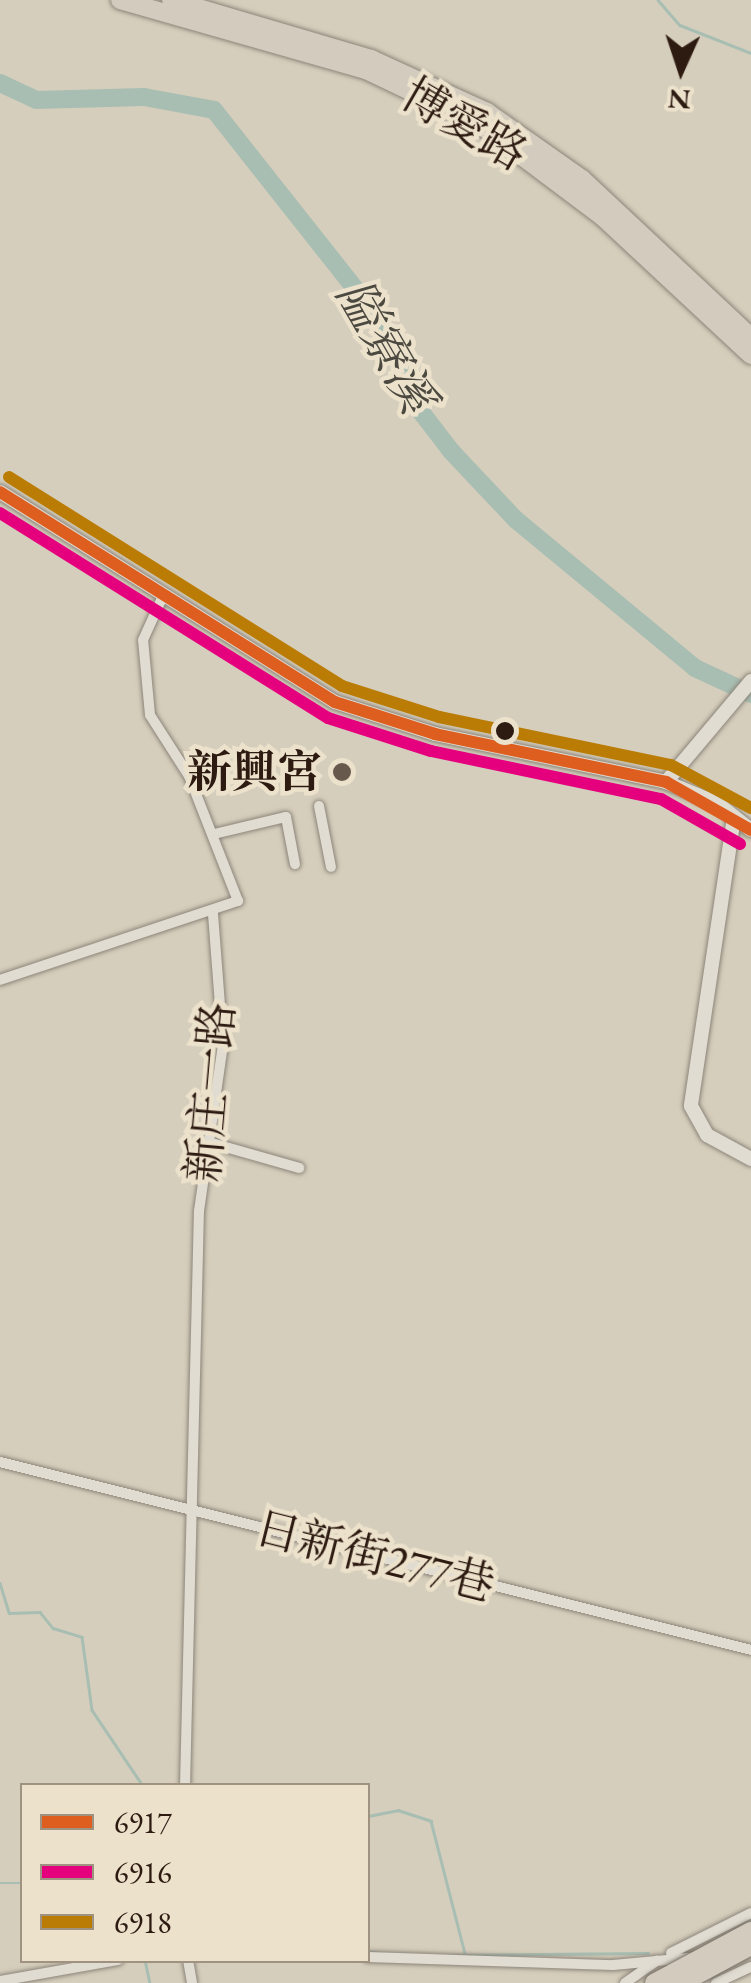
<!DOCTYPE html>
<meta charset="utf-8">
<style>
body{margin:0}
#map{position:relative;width:751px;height:1983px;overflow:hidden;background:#d6cebc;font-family:"EB Garamond","Noto Serif TC",serif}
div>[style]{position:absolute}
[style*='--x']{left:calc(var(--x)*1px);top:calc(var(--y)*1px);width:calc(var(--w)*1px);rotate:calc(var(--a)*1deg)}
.stream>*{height:2.5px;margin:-1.25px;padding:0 1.25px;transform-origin:1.25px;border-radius:1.25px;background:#a8beb2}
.river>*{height:18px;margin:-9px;padding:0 9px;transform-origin:9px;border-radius:9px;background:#a8beb2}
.roads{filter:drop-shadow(0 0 2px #8c857a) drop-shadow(0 0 2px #8c857a)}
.minor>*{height:10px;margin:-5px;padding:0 5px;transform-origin:5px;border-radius:5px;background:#e0dcd2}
.tertiary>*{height:14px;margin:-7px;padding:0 7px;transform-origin:7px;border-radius:7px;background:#e0dcd2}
.primary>*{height:18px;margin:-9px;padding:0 9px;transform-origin:9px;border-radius:9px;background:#d3ccbe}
.bridges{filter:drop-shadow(0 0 2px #746d63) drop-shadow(0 0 2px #746d63)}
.primary-bridge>*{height:18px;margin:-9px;padding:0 9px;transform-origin:9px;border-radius:9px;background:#d3ccbe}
.bus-1>*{height:12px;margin:-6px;padding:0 6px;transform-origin:6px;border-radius:6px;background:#de5e20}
.bus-2>*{height:12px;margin:-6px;padding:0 6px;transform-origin:6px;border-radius:6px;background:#e5007d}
.bus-3>*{height:12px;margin:-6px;padding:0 6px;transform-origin:6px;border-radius:6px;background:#ba7c05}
.dots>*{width:28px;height:28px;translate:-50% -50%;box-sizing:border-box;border:5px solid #ece2cc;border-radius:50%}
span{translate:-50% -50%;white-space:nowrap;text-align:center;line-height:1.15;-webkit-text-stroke:9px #ece2cc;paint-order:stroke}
.street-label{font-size:45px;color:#2d1a11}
.poi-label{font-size:45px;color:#2d1a11;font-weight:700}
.right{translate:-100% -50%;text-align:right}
.water-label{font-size:48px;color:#4c4940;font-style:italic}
.legend{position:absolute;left:20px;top:1783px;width:350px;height:180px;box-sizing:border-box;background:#ece2cc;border:2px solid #a09281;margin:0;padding:12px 18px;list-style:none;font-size:30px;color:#2d1a11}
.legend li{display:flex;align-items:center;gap:20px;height:50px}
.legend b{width:50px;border:2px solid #a09281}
.north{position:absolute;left:631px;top:20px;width:100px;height:100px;-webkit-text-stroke:8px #ece2cc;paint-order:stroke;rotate:183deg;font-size:28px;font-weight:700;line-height:40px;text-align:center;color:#2d1a11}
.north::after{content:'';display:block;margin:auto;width:35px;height:45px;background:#2d1a11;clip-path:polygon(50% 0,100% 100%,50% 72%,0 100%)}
</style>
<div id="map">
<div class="stream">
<i style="--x:658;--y:0;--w:33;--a:49"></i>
<i style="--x:680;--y:25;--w:76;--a:21.5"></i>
<i style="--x:0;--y:1583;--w:31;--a:73"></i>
<i style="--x:9;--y:1613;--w:31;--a:-2"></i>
<i style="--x:40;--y:1612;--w:21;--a:51"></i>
<i style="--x:53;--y:1628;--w:30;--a:17"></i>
<i style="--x:82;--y:1637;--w:74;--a:82.2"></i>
<i style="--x:92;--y:1710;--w:92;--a:56.1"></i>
<i style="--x:368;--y:1816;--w:31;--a:-11"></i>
<i style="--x:398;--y:1810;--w:35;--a:18"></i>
<i style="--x:431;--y:1821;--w:136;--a:75.6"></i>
<i style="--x:0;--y:1883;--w:22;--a:0"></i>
<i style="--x:368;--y:1951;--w:13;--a:9"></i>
<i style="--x:448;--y:1955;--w:200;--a:-0.6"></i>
<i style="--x:145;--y:1960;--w:24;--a:78"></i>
</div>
<div class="river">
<i style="--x:0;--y:83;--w:40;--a:25"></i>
<i style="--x:36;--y:100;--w:108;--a:-1.6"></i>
<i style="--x:144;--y:97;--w:71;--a:10.5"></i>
<i style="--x:214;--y:110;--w:273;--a:51.7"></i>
<i style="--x:383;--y:324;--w:86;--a:68.2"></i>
<i style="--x:415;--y:404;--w:59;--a:52.5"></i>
<i style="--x:451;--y:451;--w:93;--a:46.7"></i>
<i style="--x:515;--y:519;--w:234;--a:39.6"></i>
<i style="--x:695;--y:668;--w:62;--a:24.9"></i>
</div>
<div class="roads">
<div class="minor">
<i style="--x:319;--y:806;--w:62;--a:78.9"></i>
<i style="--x:214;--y:834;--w:74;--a:-13.3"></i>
<i style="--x:286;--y:817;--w:48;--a:79.2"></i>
<i style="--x:0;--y:980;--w:251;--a:-18.4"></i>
<i style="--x:238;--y:901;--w:134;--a:-111.4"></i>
<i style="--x:189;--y:776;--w:72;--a:-122.6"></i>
<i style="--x:150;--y:715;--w:75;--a:-95.3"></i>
<i style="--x:143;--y:640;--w:48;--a:-65.6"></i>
<i style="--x:208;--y:1142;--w:95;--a:15.9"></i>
<i style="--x:0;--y:1462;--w:774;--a:14.05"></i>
<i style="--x:185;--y:1786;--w:575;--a:-88.61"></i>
<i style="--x:199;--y:1211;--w:169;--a:-81.8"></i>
<i style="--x:223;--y:1044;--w:130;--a:-94.4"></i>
<i style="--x:671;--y:1953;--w:89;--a:-26.6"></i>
<i style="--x:368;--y:1957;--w:245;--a:1.9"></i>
<i style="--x:613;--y:1965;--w:87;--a:-5.3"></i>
<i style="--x:188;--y:1960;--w:23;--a:80"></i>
<i style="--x:0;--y:1981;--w:120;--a:-10.1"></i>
<i style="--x:625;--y:1983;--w:39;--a:-35"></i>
<i style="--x:716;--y:1983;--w:38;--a:-25"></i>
</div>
<div class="tertiary">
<i style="--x:0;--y:492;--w:395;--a:32.1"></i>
<i style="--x:335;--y:702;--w:105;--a:17.7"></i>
<i style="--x:435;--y:734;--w:236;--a:11.7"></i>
<i style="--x:666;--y:782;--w:55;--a:22.4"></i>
<i style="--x:717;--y:803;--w:43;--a:38.5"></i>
<i style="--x:666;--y:782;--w:132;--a:-49.9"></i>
<i style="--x:734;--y:817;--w:292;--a:98.5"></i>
<i style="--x:691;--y:1106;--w:33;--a:61"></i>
<i style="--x:707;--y:1135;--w:50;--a:28.6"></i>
</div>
<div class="primary">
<i style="--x:120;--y:0;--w:256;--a:15.9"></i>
<i style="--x:366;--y:70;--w:125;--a:25.5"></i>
<i style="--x:479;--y:124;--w:156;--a:36.9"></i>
<i style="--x:604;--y:218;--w:201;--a:43"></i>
<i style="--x:171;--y:0;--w:209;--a:16.4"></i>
<i style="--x:371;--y:59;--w:128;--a:24.6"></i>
<i style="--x:487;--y:112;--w:116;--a:35.2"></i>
<i style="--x:582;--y:179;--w:231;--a:43.1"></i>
</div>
</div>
<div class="bridges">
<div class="primary-bridge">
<i style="--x:654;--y:1983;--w:110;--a:-28.2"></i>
<i style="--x:682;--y:1983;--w:78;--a:-28.2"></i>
</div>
</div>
<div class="bus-1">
<i style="--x:0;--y:492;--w:395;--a:32.1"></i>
<i style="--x:335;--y:702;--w:105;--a:17.7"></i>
<i style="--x:435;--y:734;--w:236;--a:11.7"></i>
<i style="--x:666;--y:782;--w:98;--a:29.5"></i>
</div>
<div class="bus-2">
<i style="--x:0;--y:513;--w:387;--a:32"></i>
<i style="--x:328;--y:718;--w:108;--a:17.8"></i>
<i style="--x:431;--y:751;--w:235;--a:11.8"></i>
<i style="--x:661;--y:799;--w:91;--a:29.7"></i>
</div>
<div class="bus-3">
<i style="--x:9;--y:477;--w:393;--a:32.1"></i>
<i style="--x:342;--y:686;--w:102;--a:17.7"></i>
<i style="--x:439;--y:717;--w:237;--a:11.7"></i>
<i style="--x:671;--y:765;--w:91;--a:28.3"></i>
</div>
<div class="dots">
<i style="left:505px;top:731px;background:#2d1a11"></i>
<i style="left:342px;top:772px;background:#68594d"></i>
</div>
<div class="street-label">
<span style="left:465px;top:124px;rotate:30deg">博愛路</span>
<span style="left:210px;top:1092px;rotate:-85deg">新庄一路</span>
<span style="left:375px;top:1556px;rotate:14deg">日新街277巷</span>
</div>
<div class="poi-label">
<span class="right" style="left:322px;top:772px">新興宮</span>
</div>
<div class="water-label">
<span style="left:386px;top:346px;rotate:60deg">隘寮溪</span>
</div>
<ul class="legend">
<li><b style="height:12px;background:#de5e20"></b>6917</li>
<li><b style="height:12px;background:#e5007d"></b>6916</li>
<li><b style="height:12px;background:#ba7c05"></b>6918</li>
</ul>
<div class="north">N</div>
</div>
